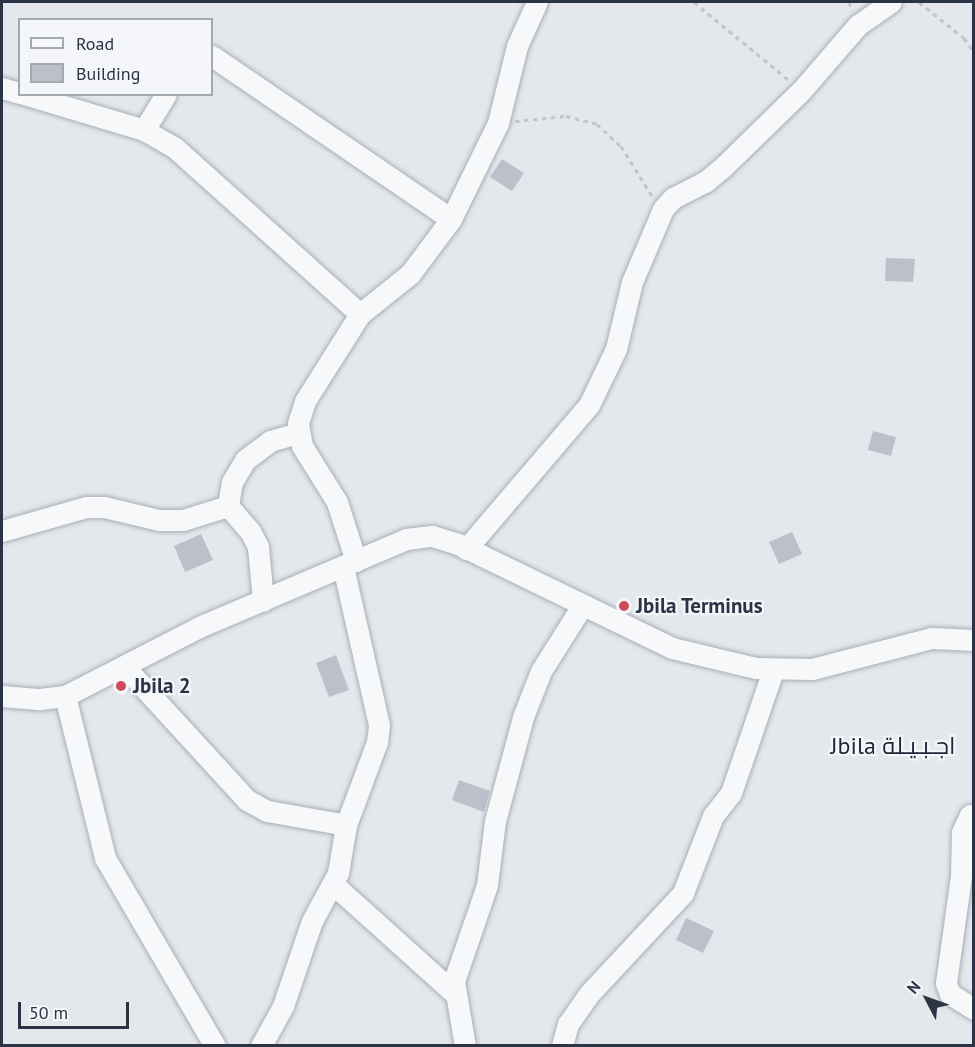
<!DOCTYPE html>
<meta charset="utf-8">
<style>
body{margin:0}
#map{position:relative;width:975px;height:1047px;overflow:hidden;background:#e4e7ec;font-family:"PT Sans",Cairo,sans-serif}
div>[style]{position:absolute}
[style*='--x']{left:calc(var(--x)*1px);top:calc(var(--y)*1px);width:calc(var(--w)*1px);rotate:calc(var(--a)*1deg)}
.building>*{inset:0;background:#bbc0ca}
.path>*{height:3px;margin-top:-1.5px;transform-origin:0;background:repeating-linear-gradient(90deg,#c2c5cb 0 4.5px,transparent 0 9px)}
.roads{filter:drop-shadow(0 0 2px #a9aeb7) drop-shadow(0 0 2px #a9aeb7)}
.minor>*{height:21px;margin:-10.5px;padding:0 10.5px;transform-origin:10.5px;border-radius:10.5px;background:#f7f8fa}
.dots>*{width:16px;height:16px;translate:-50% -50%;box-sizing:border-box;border:3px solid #f4f6f9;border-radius:50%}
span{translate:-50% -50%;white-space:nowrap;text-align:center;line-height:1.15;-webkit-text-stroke:4.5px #f4f6f9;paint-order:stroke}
.poi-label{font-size:21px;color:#2b3445;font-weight:700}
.left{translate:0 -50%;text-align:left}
.quarter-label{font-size:24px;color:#1d2536}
.frame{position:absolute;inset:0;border:3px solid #2b3445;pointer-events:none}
.legend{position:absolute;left:18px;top:18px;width:195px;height:78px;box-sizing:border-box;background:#f4f6f9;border:2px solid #a4a8b1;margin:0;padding:8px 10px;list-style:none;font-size:18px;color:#2b3445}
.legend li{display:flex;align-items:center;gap:12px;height:30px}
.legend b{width:30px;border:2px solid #a4a8b1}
.north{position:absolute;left:897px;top:969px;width:60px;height:60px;-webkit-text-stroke:4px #f4f6f9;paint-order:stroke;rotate:311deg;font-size:16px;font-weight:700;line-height:24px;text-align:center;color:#2b3445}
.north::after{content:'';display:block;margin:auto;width:21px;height:27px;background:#2b3445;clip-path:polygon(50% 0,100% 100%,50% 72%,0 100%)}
.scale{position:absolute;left:18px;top:1002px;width:111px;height:27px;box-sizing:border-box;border:3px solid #2b3445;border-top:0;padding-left:8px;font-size:18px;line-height:21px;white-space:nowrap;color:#2b3445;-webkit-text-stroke:4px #f4f6f9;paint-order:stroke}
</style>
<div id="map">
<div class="building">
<i style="clip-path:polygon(502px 159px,524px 173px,512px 191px,490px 177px)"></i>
<i style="clip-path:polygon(886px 258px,915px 259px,913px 282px,885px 281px)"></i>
<i style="clip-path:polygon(873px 431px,896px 437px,891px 456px,868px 450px)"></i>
<i style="clip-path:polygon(792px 532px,802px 554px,779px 564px,769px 542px)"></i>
<i style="clip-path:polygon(201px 534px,213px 560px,185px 572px,174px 546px)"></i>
<i style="clip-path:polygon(336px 655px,349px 690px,329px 697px,316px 663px)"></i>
<i style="clip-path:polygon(459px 780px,490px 791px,484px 812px,452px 800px)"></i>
<i style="clip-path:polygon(686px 918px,714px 931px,703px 953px,676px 940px)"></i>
</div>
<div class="path">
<i style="--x:694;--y:2;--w:124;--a:39.5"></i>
<i style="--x:849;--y:2;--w:9;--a:69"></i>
<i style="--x:919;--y:2;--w:58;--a:38.7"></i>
<i style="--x:964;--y:38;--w:17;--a:54"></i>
<i style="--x:515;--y:121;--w:51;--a:-5.6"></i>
<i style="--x:566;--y:116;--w:32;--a:14"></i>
<i style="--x:597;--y:124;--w:33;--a:43"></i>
<i style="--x:621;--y:146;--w:59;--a:58.2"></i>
</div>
<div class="roads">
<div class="minor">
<i style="--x:212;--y:56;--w:289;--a:34.3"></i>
<i style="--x:2;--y:88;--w:19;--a:16"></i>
<i style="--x:24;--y:94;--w:125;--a:16.7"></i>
<i style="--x:144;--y:130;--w:34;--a:30"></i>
<i style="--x:174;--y:147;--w:250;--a:41.9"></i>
<i style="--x:144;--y:130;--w:42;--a:-58.6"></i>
<i style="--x:228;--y:506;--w:24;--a:-81"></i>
<i style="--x:232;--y:482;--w:26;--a:-59"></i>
<i style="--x:245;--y:460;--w:31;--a:-37"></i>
<i style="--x:270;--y:441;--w:29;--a:-16"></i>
<i style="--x:2;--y:531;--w:87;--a:-15.9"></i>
<i style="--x:86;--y:507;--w:18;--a:0"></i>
<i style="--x:104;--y:507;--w:57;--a:13.3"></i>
<i style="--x:159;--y:520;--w:24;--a:0"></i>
<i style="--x:183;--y:520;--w:47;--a:-17.3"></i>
<i style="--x:228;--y:506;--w:33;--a:49"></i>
<i style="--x:250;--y:531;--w:18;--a:63"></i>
<i style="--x:258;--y:547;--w:54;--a:84.7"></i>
<i style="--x:466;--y:549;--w:189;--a:-49.5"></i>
<i style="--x:589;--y:405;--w:62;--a:-64.3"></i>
<i style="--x:616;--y:349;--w:69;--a:-76.6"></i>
<i style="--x:632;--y:282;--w:79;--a:-67"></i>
<i style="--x:663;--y:209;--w:15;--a:-48"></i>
<i style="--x:673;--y:198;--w:36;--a:-27"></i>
<i style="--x:705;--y:182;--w:23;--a:-40"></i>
<i style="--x:723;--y:167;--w:109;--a:-44.3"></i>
<i style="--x:801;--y:91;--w:87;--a:-49.2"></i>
<i style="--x:858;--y:25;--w:40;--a:-34.9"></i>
<i style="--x:356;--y:561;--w:62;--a:-107.9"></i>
<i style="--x:337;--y:502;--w:66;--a:-122"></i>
<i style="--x:302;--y:446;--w:23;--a:-100"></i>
<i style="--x:298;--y:423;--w:23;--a:-72"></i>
<i style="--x:305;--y:401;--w:103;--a:-57.7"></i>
<i style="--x:360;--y:314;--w:64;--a:-38.7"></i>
<i style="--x:410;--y:274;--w:69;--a:-53.3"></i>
<i style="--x:451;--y:219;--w:107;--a:-63.9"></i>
<i style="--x:498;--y:123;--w:79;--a:-76.1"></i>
<i style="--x:517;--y:46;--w:48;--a:-65.6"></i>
<i style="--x:124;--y:666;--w:182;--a:47.5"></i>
<i style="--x:247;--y:800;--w:23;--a:29"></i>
<i style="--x:267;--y:811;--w:80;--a:10"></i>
<i style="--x:2;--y:696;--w:38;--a:5"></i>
<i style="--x:40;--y:699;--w:25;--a:-7"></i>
<i style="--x:65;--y:696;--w:151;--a:-27.2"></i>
<i style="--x:199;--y:627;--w:225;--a:-23"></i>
<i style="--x:406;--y:539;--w:26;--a:-7"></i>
<i style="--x:432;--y:536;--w:27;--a:17"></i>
<i style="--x:458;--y:544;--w:238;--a:25.9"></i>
<i style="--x:672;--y:648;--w:86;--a:13.4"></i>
<i style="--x:756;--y:668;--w:56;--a:1"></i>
<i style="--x:812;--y:669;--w:124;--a:-14.5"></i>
<i style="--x:932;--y:638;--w:42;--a:2.7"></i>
<i style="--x:65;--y:696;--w:167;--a:76.1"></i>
<i style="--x:105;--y:858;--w:218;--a:59.7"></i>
<i style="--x:970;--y:815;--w:19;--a:115"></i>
<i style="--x:962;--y:832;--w:44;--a:91.3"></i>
<i style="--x:961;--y:876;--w:108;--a:98"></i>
<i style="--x:946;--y:983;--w:12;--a:70"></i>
<i style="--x:950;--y:994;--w:28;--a:32"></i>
<i style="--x:333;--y:884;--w:163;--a:42"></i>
<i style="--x:261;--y:1046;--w:46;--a:-61.2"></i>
<i style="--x:283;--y:1006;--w:90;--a:-71.2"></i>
<i style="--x:312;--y:921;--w:55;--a:-61.6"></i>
<i style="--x:338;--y:873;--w:49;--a:-80.5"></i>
<i style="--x:346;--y:825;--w:89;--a:-69.5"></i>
<i style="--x:377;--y:742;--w:17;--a:-83"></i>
<i style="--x:379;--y:725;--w:162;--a:-102.8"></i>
<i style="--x:465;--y:1046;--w:66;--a:-99.6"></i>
<i style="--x:454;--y:981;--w:102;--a:-71"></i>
<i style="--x:487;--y:885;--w:64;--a:-82.9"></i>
<i style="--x:495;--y:821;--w:108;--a:-74.9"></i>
<i style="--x:523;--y:717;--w:49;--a:-68.6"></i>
<i style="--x:541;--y:671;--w:77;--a:-57.8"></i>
<i style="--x:562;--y:1046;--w:23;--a:-75"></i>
<i style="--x:568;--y:1024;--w:35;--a:-55"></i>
<i style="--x:588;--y:995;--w:139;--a:-47"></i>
<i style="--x:683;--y:893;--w:83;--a:-68.7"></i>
<i style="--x:713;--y:816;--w:29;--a:-52"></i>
<i style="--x:731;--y:793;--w:130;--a:-71.1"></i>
</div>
</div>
<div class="dots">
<i style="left:624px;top:606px;background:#d1495b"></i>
<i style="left:121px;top:686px;background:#d1495b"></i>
</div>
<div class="poi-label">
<span class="left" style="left:636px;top:606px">Jbila Terminus</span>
<span class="left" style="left:133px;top:686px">Jbila 2</span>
</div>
<div class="quarter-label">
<span style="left:893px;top:746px">Jbila اجـبـيـلة</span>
</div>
<div class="frame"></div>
<ul class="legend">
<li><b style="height:8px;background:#f7f8fa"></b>Road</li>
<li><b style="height:16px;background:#bbc0ca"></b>Building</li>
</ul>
<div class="north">N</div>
<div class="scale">50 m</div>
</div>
